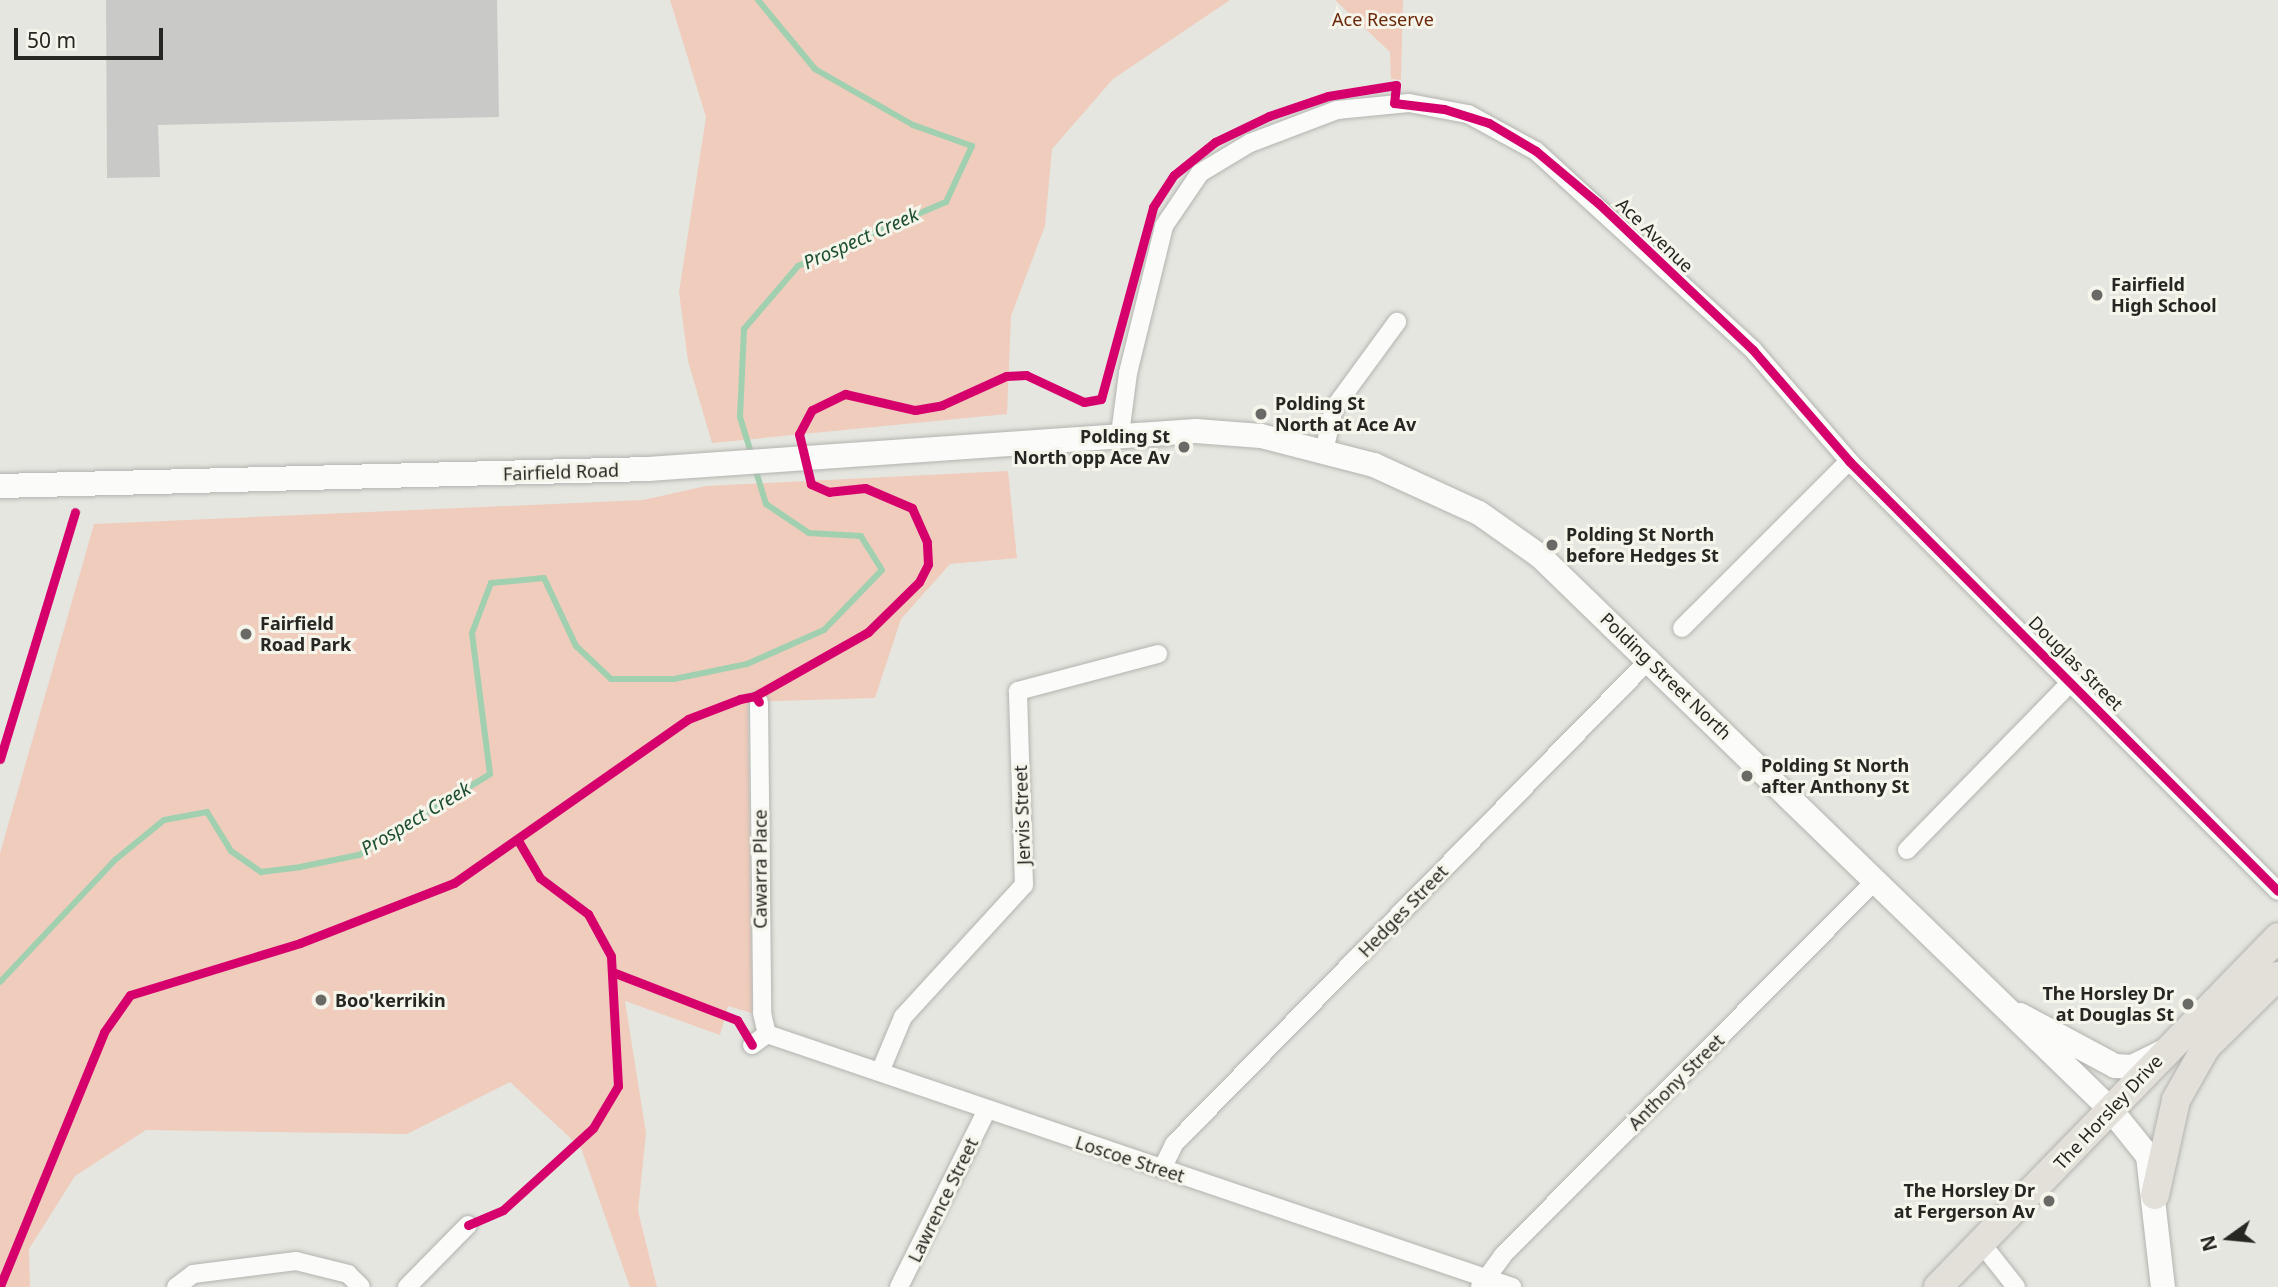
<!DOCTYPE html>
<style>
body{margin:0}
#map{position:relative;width:2278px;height:1287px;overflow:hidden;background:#e6e6e1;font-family:"Noto Sans",sans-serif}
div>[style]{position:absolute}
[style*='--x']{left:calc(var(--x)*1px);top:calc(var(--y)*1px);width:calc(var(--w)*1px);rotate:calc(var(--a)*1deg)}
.green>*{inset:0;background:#efccbc}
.stream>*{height:6px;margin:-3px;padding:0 3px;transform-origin:3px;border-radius:3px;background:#a0d0af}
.building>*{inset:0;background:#c9cac7}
.roads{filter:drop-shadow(0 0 2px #b3b3af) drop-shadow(0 0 2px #b3b3af)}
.minor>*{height:18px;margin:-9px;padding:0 9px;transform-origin:9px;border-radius:9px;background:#fbfbfa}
.secondary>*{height:24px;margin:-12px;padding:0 12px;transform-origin:12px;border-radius:12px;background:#fbfbfa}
.primary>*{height:28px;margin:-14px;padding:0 14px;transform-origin:14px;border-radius:14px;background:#e3e0da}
.cycleway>*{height:9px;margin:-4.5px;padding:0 4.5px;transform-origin:4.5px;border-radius:4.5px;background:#d6006c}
.dots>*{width:19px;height:19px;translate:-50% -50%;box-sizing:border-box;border:4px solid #f6f5eb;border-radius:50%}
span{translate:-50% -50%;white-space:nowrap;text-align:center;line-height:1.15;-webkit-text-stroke:6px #f6f5eb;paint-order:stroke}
.park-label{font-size:18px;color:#692809}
.street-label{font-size:18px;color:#262622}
.poi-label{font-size:18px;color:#262622;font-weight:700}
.left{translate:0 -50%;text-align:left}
.right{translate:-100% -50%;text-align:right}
.water-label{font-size:19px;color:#1b4e30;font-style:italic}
.north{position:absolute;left:2194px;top:1203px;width:70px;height:70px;-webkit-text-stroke:5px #f6f5eb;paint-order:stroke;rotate:255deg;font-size:19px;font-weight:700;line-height:28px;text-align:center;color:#262622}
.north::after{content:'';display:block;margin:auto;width:24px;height:32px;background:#262622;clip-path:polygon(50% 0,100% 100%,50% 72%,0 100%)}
.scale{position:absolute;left:14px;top:28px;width:149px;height:32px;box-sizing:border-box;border:4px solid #262622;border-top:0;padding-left:9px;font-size:21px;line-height:24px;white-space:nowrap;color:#262622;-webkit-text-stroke:5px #f6f5eb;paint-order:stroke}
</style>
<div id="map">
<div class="green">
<i style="clip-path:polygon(670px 0,1230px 0,1113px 79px,1052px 149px,1045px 226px,1011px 316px,1007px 414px,712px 443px,688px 361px,679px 292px,706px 117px)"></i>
<i style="clip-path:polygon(1335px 0,1403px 0,1401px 80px,1391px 79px,1390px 52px)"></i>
<i style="clip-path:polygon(1008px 471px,1017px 558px,950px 564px,901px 619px,875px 698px,748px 702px,752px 1013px,728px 1006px,720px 1035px,625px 1001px,646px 1133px,638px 1211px,657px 1287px,630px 1287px,581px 1148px,510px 1082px,407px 1134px,146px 1130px,75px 1176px,29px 1249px,30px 1287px,0 1287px,0 853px,94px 524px,643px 500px,706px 486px)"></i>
</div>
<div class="stream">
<i style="--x:752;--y:456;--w:41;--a:-107.1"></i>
<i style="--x:740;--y:417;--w:88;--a:-87.4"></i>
<i style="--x:744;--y:329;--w:83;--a:-49.4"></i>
<i style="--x:798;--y:266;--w:161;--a:-23.4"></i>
<i style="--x:946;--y:202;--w:62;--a:-65.1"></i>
<i style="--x:972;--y:146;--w:63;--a:-160.4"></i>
<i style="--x:913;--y:125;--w:113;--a:-150.3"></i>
<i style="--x:815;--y:69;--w:89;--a:-129.6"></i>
<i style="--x:0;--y:982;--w:168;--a:-46.7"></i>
<i style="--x:115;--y:860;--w:63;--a:-39.2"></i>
<i style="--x:164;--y:820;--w:44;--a:-10.5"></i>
<i style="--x:207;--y:812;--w:46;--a:58.4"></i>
<i style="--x:231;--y:851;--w:37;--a:35"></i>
<i style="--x:261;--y:872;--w:39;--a:-7"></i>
<i style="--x:300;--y:867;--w:60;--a:-11.5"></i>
<i style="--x:359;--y:855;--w:154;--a:-31.7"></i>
<i style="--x:490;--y:774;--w:142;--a:-97.3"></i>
<i style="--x:472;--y:633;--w:53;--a:-69.2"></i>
<i style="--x:491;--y:583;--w:53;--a:-5.4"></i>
<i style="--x:544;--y:578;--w:75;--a:64.8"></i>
<i style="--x:576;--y:646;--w:48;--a:43.3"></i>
<i style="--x:611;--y:679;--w:63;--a:0"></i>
<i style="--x:674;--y:679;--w:75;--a:-11.6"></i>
<i style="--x:747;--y:664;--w:84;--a:-23.8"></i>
<i style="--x:824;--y:630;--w:83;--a:-46"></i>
<i style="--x:882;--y:570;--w:40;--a:-122"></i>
<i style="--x:861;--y:536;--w:52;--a:-176.7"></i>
<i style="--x:809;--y:533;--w:52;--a:-146"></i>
<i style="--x:766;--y:504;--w:39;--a:-107"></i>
</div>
<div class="building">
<i style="clip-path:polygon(106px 0,497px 0,499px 117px,158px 125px,160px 177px,107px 178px)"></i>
</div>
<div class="roads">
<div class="minor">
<i style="--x:1120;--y:434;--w:62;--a:-82.5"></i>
<i style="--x:1128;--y:373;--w:151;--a:-76.2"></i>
<i style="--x:1164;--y:226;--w:64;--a:-55.8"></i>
<i style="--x:1200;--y:173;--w:58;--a:-31"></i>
<i style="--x:1250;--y:143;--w:93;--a:-20.8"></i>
<i style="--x:1337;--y:110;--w:72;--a:-5.6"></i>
<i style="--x:1409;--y:103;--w:60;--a:10.6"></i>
<i style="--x:1468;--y:114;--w:77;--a:28.6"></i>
<i style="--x:1536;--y:151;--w:294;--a:42.5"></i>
<i style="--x:1753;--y:350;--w:147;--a:49.1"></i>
<i style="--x:1849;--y:461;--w:607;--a:45.07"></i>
<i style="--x:1324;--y:451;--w:44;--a:-76.9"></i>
<i style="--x:1334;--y:408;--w:107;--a:-53.8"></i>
<i style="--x:1682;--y:628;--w:236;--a:-45"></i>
<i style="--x:759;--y:702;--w:311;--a:89.4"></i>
<i style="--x:762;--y:1013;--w:22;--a:77"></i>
<i style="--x:1907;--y:850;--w:236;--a:-45.7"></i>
<i style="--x:752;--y:1045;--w:19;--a:-36"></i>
<i style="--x:767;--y:1034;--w:787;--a:18.76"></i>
<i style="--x:880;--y:1072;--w:60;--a:-67.3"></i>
<i style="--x:903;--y:1017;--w:179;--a:-47.5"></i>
<i style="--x:1024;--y:885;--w:194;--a:-91.8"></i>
<i style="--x:1018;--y:691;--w:145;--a:-14.8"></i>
<i style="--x:1162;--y:1169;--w:28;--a:-64"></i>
<i style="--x:1174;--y:1144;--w:680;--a:-45.54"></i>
<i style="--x:1982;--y:1244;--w:55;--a:51.7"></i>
<i style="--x:176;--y:1287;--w:21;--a:-37"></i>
<i style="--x:193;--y:1274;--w:104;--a:-7.2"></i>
<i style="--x:296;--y:1261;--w:54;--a:14"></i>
<i style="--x:348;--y:1274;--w:18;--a:45"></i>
<i style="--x:407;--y:1287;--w:87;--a:-45.5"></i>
<i style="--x:899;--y:1287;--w:195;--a:-63.6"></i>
<i style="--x:1480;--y:1287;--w:39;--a:-54"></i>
<i style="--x:1503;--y:1255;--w:529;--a:-45.15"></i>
</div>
<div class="secondary">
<i style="--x:0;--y:486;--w:648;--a:-1.5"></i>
<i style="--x:648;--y:469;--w:549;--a:-3.97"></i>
<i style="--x:1196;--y:431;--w:65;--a:4.4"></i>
<i style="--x:1261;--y:436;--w:117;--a:14.4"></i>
<i style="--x:1374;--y:465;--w:115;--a:24.6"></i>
<i style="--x:1479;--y:513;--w:75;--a:35.2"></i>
<i style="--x:1540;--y:556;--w:796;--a:44.13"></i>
<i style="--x:2111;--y:1110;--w:59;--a:51.2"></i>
<i style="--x:2148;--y:1156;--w:132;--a:83.5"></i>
<i style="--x:2020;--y:1015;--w:108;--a:28.2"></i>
<i style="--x:2115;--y:1066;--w:17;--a:3"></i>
<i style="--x:2132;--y:1067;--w:34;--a:-26"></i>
</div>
<div class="primary">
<i style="--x:2155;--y:1195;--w:97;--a:-77.5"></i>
<i style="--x:2176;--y:1100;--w:61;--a:-60.5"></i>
<i style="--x:2206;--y:1047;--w:101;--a:-44.6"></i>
<i style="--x:1938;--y:1287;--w:488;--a:-45.8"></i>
</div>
</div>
<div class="cycleway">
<i style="--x:755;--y:696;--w:130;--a:-29.5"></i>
<i style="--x:868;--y:632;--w:71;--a:-44.4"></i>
<i style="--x:919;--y:582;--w:20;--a:-63"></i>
<i style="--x:928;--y:564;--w:22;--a:-93"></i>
<i style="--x:927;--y:542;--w:37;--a:-114"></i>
<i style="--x:912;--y:508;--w:51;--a:-156.9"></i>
<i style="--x:865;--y:488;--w:36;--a:174"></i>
<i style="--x:829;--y:492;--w:20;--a:-156"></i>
<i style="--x:811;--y:484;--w:51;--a:-103.5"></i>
<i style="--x:799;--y:434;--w:27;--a:-62"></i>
<i style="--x:812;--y:410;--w:37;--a:-26"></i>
<i style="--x:845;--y:394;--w:72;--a:12.9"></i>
<i style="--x:915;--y:410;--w:27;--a:-10"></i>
<i style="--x:942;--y:405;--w:70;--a:-24.4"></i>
<i style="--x:1006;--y:376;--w:20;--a:-3"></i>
<i style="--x:1026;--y:375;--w:64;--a:25"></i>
<i style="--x:1084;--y:402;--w:17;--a:-10"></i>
<i style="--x:1101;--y:399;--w:199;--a:-74.8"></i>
<i style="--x:1153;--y:207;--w:38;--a:-57"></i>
<i style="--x:1174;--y:175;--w:53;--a:-38.8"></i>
<i style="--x:1215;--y:142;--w:60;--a:-25.7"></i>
<i style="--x:1269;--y:116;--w:62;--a:-18.7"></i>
<i style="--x:1328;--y:96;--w:69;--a:-9.2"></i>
<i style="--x:1396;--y:85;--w:18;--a:96"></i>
<i style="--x:1394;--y:103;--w:50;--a:6.8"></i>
<i style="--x:1444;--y:109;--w:47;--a:17.3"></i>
<i style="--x:1489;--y:123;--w:55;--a:30.8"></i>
<i style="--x:1536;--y:151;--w:81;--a:40"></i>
<i style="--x:1598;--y:203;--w:214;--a:43.5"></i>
<i style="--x:1753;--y:350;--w:147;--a:49.1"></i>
<i style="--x:1849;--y:461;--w:607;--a:45.07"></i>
<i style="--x:0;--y:759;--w:258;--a:-73.1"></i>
<i style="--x:615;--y:973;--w:131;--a:21.1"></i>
<i style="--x:737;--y:1020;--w:29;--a:59"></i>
<i style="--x:468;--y:1225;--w:38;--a:-23"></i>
<i style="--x:503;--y:1210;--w:122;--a:-42.3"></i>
<i style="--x:593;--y:1128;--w:49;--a:-59.2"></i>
<i style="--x:618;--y:1086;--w:130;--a:-93.1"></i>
<i style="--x:611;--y:956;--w:48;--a:-118.7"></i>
<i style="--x:588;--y:914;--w:60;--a:-143.1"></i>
<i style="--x:540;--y:878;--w:42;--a:-120.3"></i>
<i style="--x:0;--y:1286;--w:274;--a:-67.7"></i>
<i style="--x:104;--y:1032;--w:45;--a:-54.9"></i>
<i style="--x:130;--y:995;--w:178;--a:-17"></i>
<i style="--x:300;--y:943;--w:165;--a:-21.3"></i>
<i style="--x:454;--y:883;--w:286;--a:-35"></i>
<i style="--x:688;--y:719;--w:56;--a:-21"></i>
<i style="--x:740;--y:699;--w:15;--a:-11"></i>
<i style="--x:755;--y:696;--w:7;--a:56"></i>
</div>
<div class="dots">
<i style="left:2097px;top:295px;background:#696965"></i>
<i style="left:1261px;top:414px;background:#696965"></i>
<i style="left:1184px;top:447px;background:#696965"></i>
<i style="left:1552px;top:545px;background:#696965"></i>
<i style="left:246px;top:634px;background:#696965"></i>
<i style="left:1747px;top:776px;background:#696965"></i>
<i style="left:321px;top:1000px;background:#696965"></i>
<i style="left:2188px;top:1004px;background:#696965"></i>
<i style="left:2049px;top:1201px;background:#696965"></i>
</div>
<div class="park-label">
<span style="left:1383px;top:19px">Ace Reserve</span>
</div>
<div class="street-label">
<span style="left:1655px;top:235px;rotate:44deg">Ace Avenue</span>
<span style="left:561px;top:472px;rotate:-2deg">Fairfield Road</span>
<span style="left:2076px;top:663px;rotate:45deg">Douglas Street</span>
<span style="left:1666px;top:676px;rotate:44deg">Polding Street North</span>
<span style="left:1022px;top:815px;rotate:-92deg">Jervis Street</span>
<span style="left:760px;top:869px;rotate:-90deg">Cawarra Place</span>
<span style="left:1403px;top:911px;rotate:-46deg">Hedges Street</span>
<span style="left:1676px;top:1082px;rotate:-45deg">Anthony Street</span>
<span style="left:2108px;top:1112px;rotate:-47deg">The Horsley Drive</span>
<span style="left:1130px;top:1159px;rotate:18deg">Loscoe Street</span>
<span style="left:943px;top:1200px;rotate:-64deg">Lawrence Street</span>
</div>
<div class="poi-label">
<span class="left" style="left:2111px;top:295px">Fairfield<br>High School</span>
<span class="left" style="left:1275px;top:414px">Polding St<br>North at Ace Av</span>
<span class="right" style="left:1170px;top:447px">Polding St<br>North opp Ace Av</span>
<span class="left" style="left:1566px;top:545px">Polding St North<br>before Hedges St</span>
<span class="left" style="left:260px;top:634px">Fairfield<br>Road Park</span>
<span class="left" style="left:1761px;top:776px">Polding St North<br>after Anthony St</span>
<span class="right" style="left:2174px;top:1004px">The Horsley Dr<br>at Douglas St</span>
<span class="left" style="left:335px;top:1000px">Boo'kerrikin</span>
<span class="right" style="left:2035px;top:1201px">The Horsley Dr<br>at Fergerson Av</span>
</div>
<div class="water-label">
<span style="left:861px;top:239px;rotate:-24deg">Prospect Creek</span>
<span style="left:416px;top:819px;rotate:-31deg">Prospect Creek</span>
</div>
<div class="north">N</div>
<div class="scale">50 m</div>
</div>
